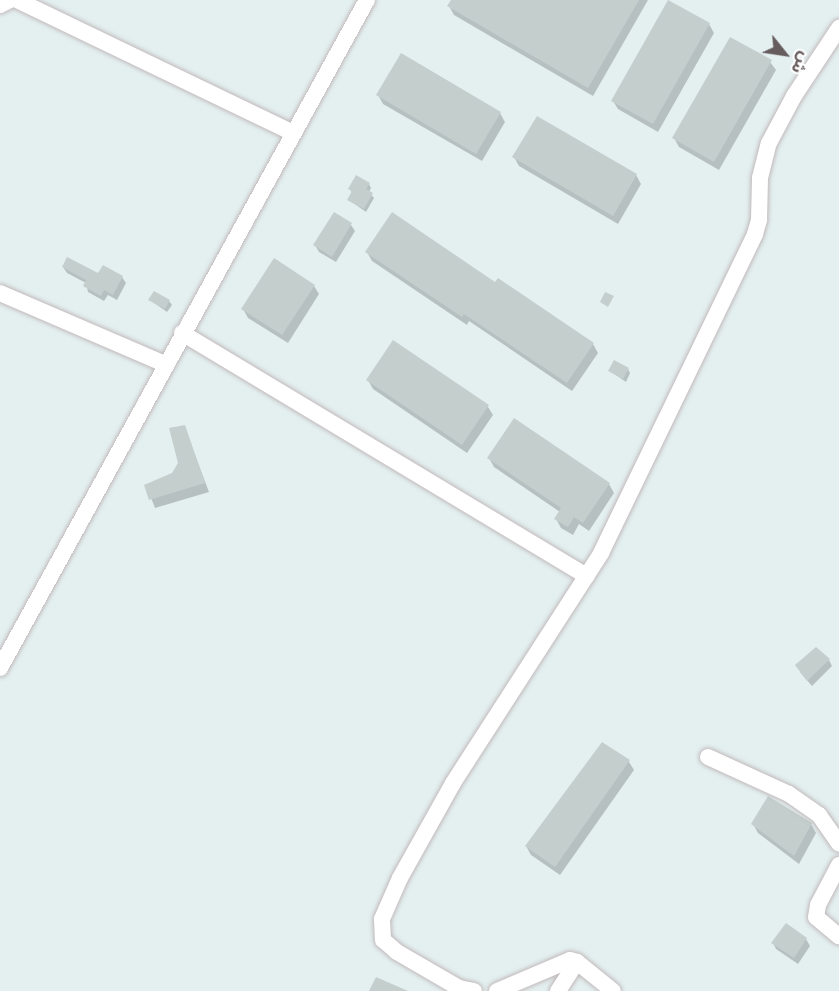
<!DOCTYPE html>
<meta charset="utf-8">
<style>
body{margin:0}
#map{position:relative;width:839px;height:991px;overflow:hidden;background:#e4f0f0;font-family:"Varela Round","Noto Sans Arabic",sans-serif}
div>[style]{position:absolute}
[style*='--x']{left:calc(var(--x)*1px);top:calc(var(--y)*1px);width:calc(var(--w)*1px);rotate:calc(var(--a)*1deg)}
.shadow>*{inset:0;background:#0003}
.building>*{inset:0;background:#c3cecd}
.roads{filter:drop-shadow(0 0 2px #c1b9bb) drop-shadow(0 0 2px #c1b9bb)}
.minor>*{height:16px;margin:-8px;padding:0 8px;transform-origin:8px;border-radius:8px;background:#fff}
span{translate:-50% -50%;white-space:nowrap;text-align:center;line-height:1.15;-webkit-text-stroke:4.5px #fff;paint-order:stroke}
.north{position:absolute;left:755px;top:24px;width:60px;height:60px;-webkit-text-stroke:4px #fff;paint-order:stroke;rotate:120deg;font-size:16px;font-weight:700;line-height:24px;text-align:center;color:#665c5e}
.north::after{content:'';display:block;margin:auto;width:21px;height:27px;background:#665c5e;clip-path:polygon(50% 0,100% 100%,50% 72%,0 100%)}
</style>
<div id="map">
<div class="shadow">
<i style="clip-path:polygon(453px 0,648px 0,593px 96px,454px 15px,449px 6px)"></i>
<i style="clip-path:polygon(709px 24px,714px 33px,658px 132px,618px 109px,613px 101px)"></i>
<i style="clip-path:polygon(770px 62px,776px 70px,719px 170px,679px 147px,674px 138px)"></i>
<i style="clip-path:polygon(378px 95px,500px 113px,505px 122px,482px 161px,383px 104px)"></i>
<i style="clip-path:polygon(514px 157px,636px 175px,641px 184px,618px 224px,519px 166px)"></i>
<i style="clip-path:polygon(369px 184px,371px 188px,369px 192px,374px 198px,366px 212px,349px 200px,352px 193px,350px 189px)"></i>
<i style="clip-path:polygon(334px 214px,351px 225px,355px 231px,336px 262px,319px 252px,315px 245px)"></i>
<i style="clip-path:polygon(367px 252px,496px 284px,593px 344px,598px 353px,572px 391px,469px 321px,467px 325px,372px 261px)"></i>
<i style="clip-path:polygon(63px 267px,99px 275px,122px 277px,126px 283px,117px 300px,108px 295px,104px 301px,88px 292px,86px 283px,67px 273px)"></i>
<i style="clip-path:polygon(314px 286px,319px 294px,288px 343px,248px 318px,243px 309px)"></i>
<i style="clip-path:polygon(150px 300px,169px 301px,172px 305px,167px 312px)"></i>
<i style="clip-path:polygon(393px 342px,488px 407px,493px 415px,467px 453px,373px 389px,368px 380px)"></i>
<i style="clip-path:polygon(628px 369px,630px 373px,626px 382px,610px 371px)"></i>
<i style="clip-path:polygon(515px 420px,609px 484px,614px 493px,589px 531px,579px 524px,573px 535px,561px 528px,556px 519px,560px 512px,494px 467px,489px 458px)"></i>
<i style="clip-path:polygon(184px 426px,209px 492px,155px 508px,146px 485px,173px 474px,179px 463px)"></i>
<i style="clip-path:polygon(829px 660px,832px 666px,812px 686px,800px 672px)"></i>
<i style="clip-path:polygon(602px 744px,629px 762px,634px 770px,560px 875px,531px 855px,526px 846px)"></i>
<i style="clip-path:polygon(753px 824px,811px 824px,816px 833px,799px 864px,758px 833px)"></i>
<i style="clip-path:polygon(786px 925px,806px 939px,810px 946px,798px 964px,776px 949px,773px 943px)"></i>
</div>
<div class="building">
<i style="clip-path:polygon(451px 0,639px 0,588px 88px,447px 6px)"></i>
<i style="clip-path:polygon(668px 0,710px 23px,653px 124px,611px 101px)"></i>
<i style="clip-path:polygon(730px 37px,772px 60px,714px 162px,672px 138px)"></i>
<i style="clip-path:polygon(401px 53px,501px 112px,476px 154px,376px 95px)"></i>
<i style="clip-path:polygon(537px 116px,637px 174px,613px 216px,512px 157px)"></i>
<i style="clip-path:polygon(356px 175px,370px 183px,366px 189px,373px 193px,364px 209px,347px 200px,352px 191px,348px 189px)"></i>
<i style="clip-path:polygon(334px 212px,352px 223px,332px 257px,313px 245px)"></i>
<i style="clip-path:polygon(392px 212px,495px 282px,498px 278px,594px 343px,567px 383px,464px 314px,462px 317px,365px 252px)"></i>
<i style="clip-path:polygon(67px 257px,98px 273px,103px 265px,123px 276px,113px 295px,104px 290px,101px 296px,83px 286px,86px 280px,62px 267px)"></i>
<i style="clip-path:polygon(274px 258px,315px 285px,282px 335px,241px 309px)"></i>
<i style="clip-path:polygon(154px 291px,170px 300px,165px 309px,148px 300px)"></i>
<i style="clip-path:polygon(605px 292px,614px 296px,608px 307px,600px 302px)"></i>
<i style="clip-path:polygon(393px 340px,489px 405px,462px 445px,366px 380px)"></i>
<i style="clip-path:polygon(614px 360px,629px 368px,623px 379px,608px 371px)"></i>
<i style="clip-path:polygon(514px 418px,610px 483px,583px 523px,574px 517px,568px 527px,554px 519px,561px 508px,487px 458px)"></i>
<i style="clip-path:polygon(185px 425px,205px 483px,149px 500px,144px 485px,172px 473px,178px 463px,169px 428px)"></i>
<i style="clip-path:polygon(816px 647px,830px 659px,807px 681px,795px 665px)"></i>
<i style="clip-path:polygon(602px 742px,630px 760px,555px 867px,525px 846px)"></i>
<i style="clip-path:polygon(768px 796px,812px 823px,794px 856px,751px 824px)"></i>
<i style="clip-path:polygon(786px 923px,807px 938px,794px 958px,771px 943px)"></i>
<i style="clip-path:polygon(376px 977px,408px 991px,369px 991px)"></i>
</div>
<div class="roads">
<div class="minor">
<i style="--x:17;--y:0;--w:306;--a:25.7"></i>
<i style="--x:0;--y:5;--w:11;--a:-27"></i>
<i style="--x:0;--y:293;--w:180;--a:23.3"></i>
<i style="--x:182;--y:333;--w:472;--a:31"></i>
<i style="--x:0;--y:668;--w:762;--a:-61.22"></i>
<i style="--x:708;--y:757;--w:89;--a:24.6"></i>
<i style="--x:789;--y:794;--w:37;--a:35"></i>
<i style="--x:819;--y:815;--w:35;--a:55"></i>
<i style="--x:839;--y:865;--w:45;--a:117.7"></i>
<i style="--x:818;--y:905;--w:12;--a:99"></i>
<i style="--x:816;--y:917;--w:30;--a:40"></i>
<i style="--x:474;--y:991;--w:15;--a:-169"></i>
<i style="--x:459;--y:988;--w:72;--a:-149.9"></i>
<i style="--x:397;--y:952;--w:18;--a:-139"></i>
<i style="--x:383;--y:940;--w:21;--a:-93"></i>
<i style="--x:382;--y:919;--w:45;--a:-66.3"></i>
<i style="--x:400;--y:878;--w:109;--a:-60.8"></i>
<i style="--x:453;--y:783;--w:274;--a:-57.2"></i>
<i style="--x:601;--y:553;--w:354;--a:-64.2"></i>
<i style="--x:755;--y:234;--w:15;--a:-74"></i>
<i style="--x:759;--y:220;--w:42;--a:-88.6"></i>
<i style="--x:760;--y:178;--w:36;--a:-76"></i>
<i style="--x:769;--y:143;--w:53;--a:-62"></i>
<i style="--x:794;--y:96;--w:82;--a:-56.5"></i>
<i style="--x:497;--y:991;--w:79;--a:-23"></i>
<i style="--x:570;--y:960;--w:7;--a:16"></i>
<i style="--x:577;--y:962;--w:46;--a:38.9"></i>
<i style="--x:558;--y:991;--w:35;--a:-57"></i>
</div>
</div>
<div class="north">ش</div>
</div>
